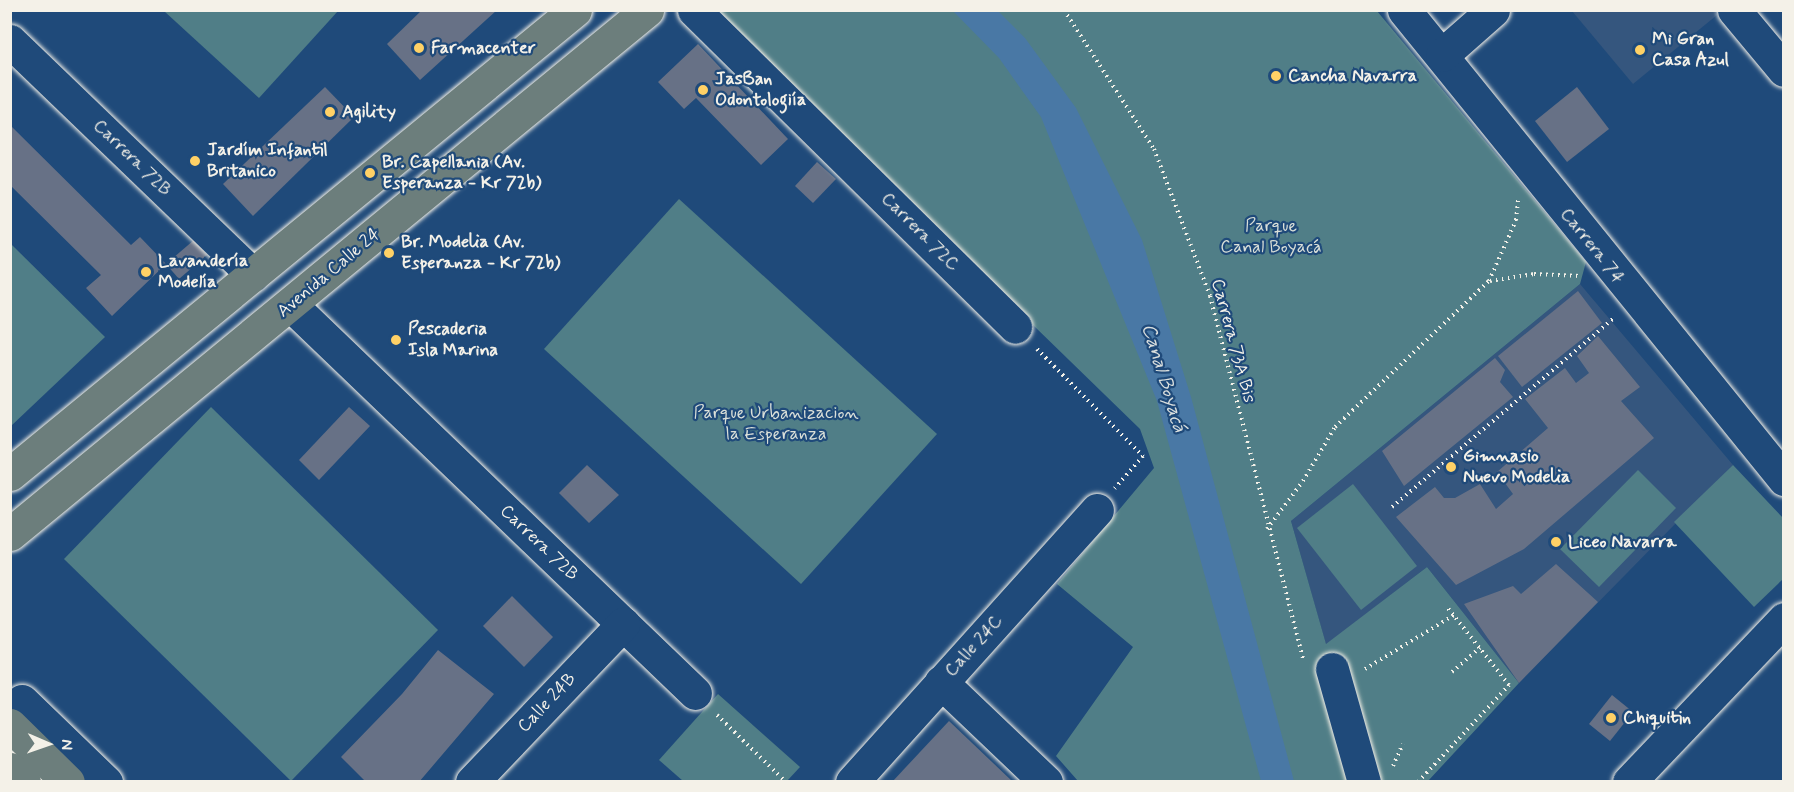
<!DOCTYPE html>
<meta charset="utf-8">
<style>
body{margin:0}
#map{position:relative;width:1794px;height:792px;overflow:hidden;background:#1f4a7a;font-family:Mynerve,sans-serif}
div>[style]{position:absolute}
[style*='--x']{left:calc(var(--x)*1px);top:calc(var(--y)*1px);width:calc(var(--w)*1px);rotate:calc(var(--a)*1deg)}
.built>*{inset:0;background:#35567e}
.green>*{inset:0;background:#507e87}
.water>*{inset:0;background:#4978a5}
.building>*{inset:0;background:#677186}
.path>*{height:4px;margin-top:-2px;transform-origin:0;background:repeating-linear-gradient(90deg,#f4f1e8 0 1.5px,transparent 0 6px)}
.roads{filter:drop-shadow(0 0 2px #f4f1e8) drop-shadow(0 0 2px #f4f1e8)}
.minor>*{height:33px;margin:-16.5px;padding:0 16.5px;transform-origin:16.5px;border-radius:16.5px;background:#1f4a7a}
.major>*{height:33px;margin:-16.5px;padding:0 16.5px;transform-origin:16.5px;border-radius:16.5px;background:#6c7e7c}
.highway>*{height:33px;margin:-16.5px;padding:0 16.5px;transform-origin:16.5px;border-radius:16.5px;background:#6c7e7c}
.dots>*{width:16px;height:16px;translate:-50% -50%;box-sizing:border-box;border:3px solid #1f4a7a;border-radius:50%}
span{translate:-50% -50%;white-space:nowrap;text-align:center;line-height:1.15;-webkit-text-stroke:4.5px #1f4a7a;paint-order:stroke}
.poi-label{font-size:18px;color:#f4f1e8;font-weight:700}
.left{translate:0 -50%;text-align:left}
.street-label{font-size:18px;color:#f4f1e8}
.park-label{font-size:18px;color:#dbe0d9}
.water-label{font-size:20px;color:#dadfde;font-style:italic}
.frame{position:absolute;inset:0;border:12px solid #f4f1e8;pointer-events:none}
.north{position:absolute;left:18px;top:714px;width:60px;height:60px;-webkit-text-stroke:4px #1f4a7a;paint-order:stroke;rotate:92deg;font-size:16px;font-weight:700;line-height:24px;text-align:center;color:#f4f1e8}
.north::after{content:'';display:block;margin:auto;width:21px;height:27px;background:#f4f1e8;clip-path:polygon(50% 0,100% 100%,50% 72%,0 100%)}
</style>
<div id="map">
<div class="built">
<i style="clip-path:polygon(1713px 10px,1717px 15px,1633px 84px,1572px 11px)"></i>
<i style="clip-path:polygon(1580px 284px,1733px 465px,1519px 683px,1427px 567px,1326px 645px,1291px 521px)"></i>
</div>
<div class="green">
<i style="clip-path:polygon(164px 11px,338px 11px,259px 98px)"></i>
<i style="clip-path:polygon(710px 11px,1377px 11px,1586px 262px,1580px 284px,1291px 521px,1326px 644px,1427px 567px,1519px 683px,1428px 781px,1078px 781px,1056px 756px,1133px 647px,1057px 584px,1154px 468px,1140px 429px)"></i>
<i style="clip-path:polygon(679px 199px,937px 434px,801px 584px,544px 349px)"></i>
<i style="clip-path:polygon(11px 244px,105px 337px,11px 426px)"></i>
<i style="clip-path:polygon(211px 407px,438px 630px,291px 781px,64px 559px)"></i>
<i style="clip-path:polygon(1733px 465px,1783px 518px,1783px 579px,1754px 607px,1674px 522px)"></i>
<i style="clip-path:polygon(1638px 470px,1676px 508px,1599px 587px,1560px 549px)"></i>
<i style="clip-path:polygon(1353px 484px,1417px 566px,1361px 610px,1297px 528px)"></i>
<i style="clip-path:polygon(718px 694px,800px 767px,787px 781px,683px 781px,659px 760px)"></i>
</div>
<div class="water">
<i style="clip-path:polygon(953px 11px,998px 11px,1025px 38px,1076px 108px,1142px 240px,1191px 397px,1294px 781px,1261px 781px,1157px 401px,1041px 117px,999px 58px)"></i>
</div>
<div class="building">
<i style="clip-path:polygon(422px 10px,497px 10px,420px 80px,387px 44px)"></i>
<i style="clip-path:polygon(698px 44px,788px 139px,761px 165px,696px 98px,684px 109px,658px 82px)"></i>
<i style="clip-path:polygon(325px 87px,354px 117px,253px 216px,223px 184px)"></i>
<i style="clip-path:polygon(1577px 87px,1609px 129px,1567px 162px,1535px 121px)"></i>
<i style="clip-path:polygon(10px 125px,131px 245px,140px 237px,166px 264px,112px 316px,86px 288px,101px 275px,10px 185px)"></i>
<i style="clip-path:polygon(817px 162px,836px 179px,813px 203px,795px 186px)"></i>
<i style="clip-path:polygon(194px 240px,207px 255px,179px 279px,166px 264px)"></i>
<i style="clip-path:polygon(1578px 291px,1602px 323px,1522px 387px,1498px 356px)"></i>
<i style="clip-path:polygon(1598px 336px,1640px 387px,1621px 401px,1654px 438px,1524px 549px,1456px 585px,1396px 517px,1435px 487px,1444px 498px,1455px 498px,1480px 484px,1496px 509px,1513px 494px,1497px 472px,1548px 428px,1525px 399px,1565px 368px,1576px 383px,1589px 373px,1577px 356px)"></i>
<i style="clip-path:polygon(1495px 358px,1505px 370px,1500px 382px,1513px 397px,1404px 486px,1382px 451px)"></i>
<i style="clip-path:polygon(349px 407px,370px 426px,319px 480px,299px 460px)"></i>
<i style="clip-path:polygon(587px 465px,619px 495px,589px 523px,559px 493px)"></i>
<i style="clip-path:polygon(1556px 564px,1598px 602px,1519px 683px,1464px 604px,1513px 586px,1521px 594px)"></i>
<i style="clip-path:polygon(512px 596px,553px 637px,524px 667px,483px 626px)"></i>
<i style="clip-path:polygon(438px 650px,494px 694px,419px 782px,366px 782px,341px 757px,402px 694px)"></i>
<i style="clip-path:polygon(1612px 695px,1633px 712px,1610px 741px,1589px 724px)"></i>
<i style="clip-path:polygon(949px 721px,1013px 782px,892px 782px)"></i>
</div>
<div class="path">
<i style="--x:1064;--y:10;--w:166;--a:57.1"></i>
<i style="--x:1154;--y:149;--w:157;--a:69.1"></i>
<i style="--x:1210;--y:296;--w:375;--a:75.6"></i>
<i style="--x:1490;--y:281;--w:45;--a:-9"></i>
<i style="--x:1534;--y:274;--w:47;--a:2.4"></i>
<i style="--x:1037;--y:349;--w:151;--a:45.3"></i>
<i style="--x:1143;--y:456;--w:43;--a:131.2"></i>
<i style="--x:1392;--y:507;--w:293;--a:-40.4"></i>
<i style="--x:1267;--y:529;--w:60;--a:-53.1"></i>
<i style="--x:1303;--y:481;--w:63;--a:-59.3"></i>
<i style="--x:1335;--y:427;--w:212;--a:-43.5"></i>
<i style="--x:1489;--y:281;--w:67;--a:-66.1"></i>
<i style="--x:1516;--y:220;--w:20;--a:-84"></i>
<i style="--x:1365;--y:669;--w:104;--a:-31.2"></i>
<i style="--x:1452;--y:672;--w:37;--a:-41"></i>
<i style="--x:717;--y:715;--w:96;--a:44.2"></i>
<i style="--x:1393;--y:766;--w:24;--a:-66"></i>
<i style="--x:1418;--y:782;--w:133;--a:-46.8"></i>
<i style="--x:1509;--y:685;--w:100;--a:-128.5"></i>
</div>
<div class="roads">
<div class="minor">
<i style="--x:694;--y:10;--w:451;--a:44.6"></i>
<i style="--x:1404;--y:10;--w:604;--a:50.98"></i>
<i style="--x:1734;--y:10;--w:78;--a:50.2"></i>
<i style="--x:10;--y:41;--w:337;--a:43.9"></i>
<i style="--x:1442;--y:55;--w:68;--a:-41.4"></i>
<i style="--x:291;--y:305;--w:560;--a:43.84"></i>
<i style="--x:1332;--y:669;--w:117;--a:74.2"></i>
<i style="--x:941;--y:682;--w:145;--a:43.6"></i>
<i style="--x:22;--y:701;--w:117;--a:44"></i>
<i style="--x:472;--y:782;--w:219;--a:-46.3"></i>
<i style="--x:852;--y:782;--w:366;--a:-48"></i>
<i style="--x:1629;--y:782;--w:225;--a:-46.4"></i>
</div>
<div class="major">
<i style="--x:10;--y:474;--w:731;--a:-39.39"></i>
<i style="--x:10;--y:534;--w:825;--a:-39.44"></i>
</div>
<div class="highway">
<i style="--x:10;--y:725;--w:81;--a:44.5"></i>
<i style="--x:10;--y:769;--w:19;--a:43"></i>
</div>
</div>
<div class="dots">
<i style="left:419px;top:48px;background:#ffd166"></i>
<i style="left:1640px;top:50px;background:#ffd166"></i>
<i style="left:1276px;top:76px;background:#ffd166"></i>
<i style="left:703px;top:90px;background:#ffd166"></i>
<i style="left:330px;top:112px;background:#ffd166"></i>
<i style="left:195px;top:161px;background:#ffd166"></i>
<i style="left:370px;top:173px;background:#ffd166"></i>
<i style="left:389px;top:253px;background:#ffd166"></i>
<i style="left:146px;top:272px;background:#ffd166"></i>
<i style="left:396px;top:340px;background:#ffd166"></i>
<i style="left:1451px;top:467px;background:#ffd166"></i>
<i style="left:1556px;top:542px;background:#ffd166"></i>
<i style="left:1611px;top:718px;background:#ffd166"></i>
</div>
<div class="poi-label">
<span class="left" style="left:1652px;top:50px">Mi Gran<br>Casa Azul</span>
<span class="left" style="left:431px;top:48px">Farmacenter</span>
<span class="left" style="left:1288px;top:76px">Cancha Navarra</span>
<span class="left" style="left:715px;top:90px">JasBan<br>Odontologiía</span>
<span class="left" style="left:342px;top:112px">Agility</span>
<span class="left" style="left:207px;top:161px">Jardím Infantil<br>Britanico</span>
<span class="left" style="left:382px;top:173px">Br. Capellania (Av.<br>Esperanza - Kr 72b)</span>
<span class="left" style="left:401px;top:253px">Br. Modelia (Av.<br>Esperanza - Kr 72b)</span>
<span class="left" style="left:158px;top:272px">Lavandería<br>Modelía</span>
<span class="left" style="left:408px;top:340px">Pescaderia<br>Isla Marina</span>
<span class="left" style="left:1463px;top:467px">Gimnasio<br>Nuevo Modelia</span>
<span class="left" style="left:1568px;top:542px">Liceo Navarra</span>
<span class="left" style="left:1623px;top:718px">Chiquitin</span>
</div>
<div class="street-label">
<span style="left:132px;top:158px;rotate:44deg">Carrera 72B</span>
<span style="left:920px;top:232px;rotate:45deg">Carrera 72C</span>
<span style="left:1592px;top:246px;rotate:51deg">Carrera 74</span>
<span style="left:329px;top:273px;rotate:-40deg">Avenida Calle 24</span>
<span style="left:1233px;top:341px;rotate:75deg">Carrera 73A Bis</span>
<span style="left:539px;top:543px;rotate:44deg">Carrera 72B</span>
<span style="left:974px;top:646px;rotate:-48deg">Calle 24C</span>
<span style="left:547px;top:703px;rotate:-46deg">Calle 24B</span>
</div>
<div class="park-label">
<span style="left:1271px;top:237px">Parque<br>Canal Boyacá</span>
<span style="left:776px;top:424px">Parque Urbanizacion<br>la Esperanza</span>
</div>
<div class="water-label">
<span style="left:1164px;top:378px;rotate:73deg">Canal Boyacá</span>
</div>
<div class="frame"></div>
<div class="north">N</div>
</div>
